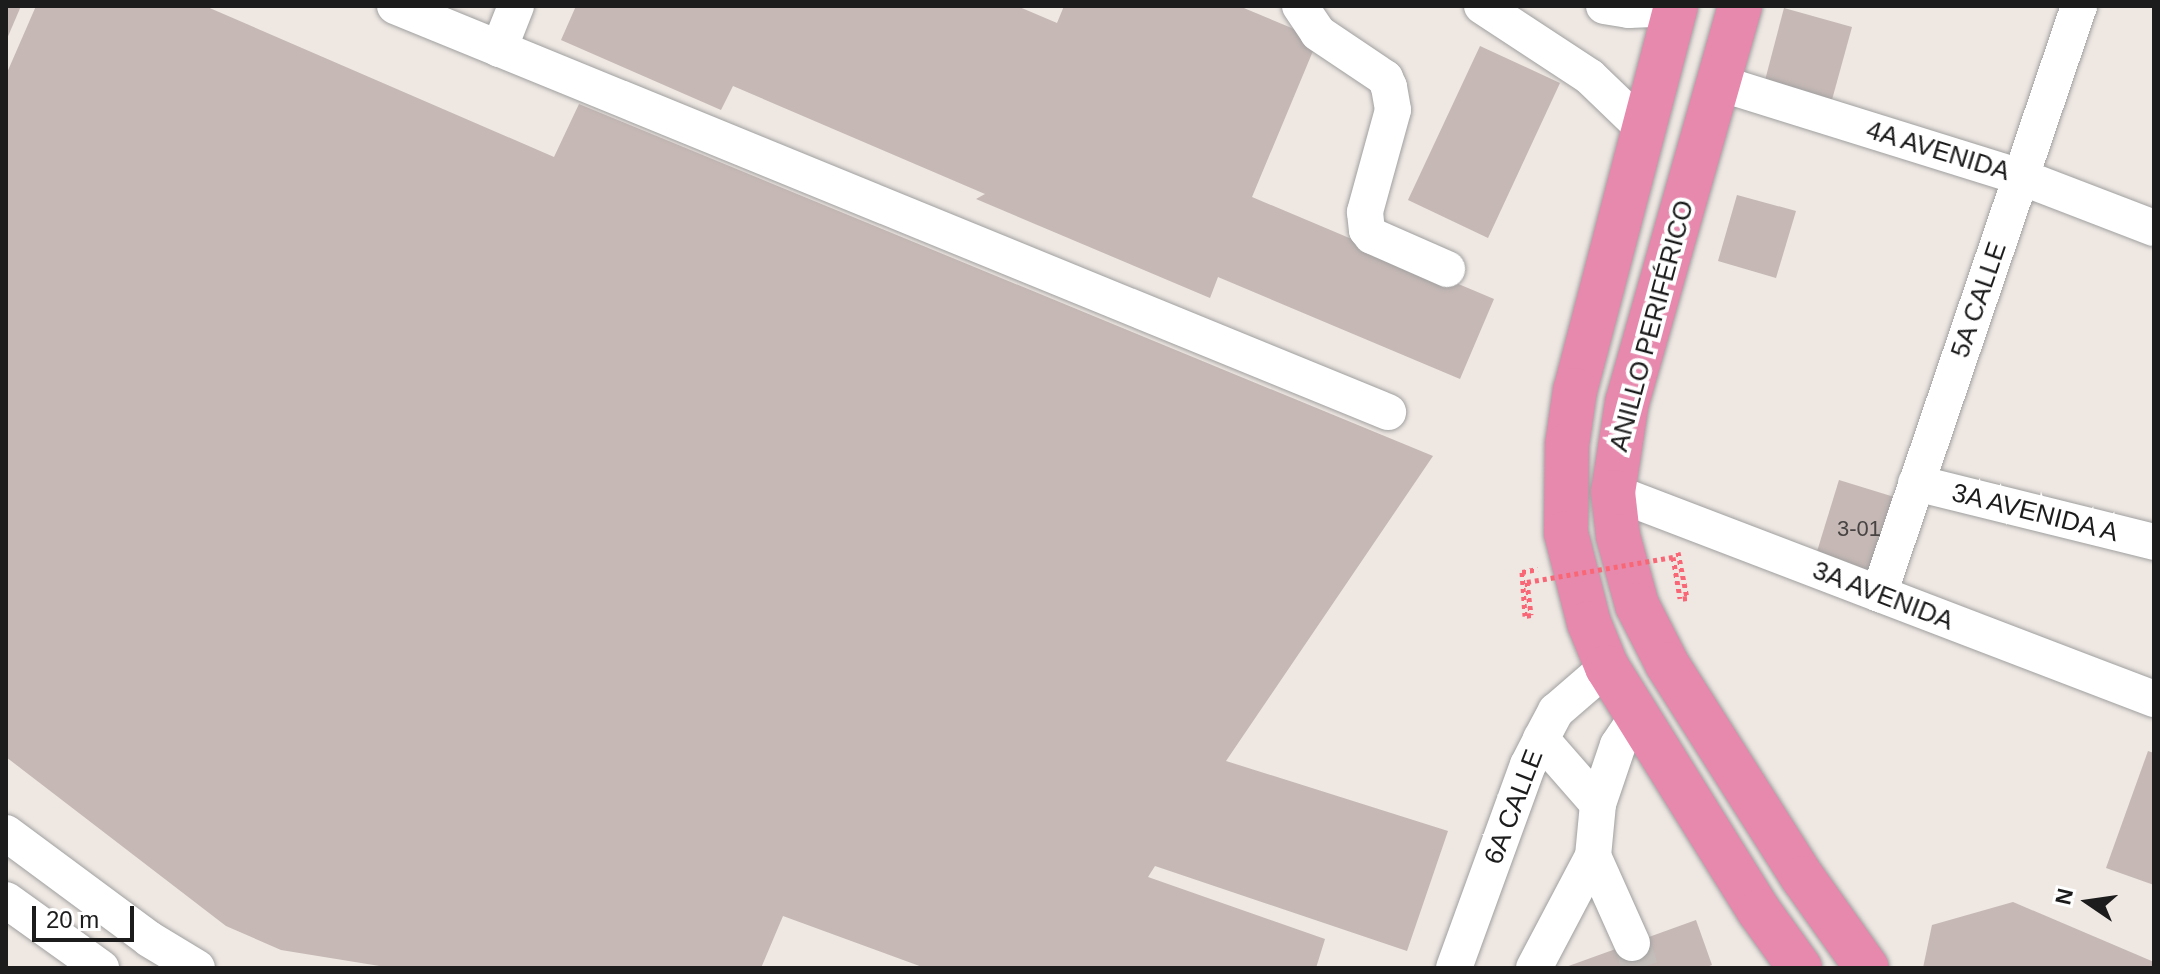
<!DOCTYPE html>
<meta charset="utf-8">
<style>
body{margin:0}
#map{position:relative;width:2160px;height:974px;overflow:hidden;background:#eee7e2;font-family:Helvetica,sans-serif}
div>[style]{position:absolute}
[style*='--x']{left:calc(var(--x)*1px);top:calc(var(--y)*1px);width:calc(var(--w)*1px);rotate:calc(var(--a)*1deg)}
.building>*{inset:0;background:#c5b8b5}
.minor-tunnel>*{height:36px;margin-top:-18px;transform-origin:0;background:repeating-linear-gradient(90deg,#c4beba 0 36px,transparent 0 54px)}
.path>*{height:5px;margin-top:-2.5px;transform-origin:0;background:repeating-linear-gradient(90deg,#f96776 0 4px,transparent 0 8px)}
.roads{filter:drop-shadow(0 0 2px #a0a0a0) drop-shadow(0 0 2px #a0a0a0)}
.minor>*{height:36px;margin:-18px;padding:0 18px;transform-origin:18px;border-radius:18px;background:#fff}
.highway>*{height:44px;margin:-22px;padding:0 22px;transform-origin:22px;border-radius:22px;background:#e689ad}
.path-bridge>*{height:5px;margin-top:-2.5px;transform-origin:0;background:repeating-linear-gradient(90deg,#f96776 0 4px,transparent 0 8px)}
span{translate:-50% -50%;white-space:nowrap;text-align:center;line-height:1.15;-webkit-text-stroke:8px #fff;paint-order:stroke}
.number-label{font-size:22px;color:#464342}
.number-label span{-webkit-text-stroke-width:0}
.street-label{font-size:26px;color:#1c1c1c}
.frame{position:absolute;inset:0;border:8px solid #1c1c1c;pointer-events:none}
.north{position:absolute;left:2048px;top:862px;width:80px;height:80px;-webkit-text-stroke:6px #fff;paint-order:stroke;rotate:283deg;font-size:22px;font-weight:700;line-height:32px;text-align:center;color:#1c1c1c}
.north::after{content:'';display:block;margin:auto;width:28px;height:36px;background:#1c1c1c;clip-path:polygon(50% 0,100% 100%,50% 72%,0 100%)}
.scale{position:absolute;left:32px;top:906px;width:102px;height:36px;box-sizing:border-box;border:4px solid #1c1c1c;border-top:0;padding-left:10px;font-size:24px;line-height:28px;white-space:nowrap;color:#1c1c1c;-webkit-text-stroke:6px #fff;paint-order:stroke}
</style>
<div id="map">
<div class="building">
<i style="clip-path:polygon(6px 6px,21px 6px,6px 41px)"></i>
<i style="clip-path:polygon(36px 6px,205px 6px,554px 157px,579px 104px,1433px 456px,1226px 761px,1448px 831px,1407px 951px,1155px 866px,1148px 877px,1325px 939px,1316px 968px,925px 968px,783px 916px,761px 968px,392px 968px,281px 950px,226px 926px,6px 757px,6px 75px)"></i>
<i style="clip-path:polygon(576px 6px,1017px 6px,1057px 23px,1064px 6px,1239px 6px,1318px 39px,1252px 197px,1494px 299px,1460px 379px,1218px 277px,1210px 298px,976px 199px,985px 194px,733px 86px,721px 110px,561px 40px)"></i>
<i style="clip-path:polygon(1784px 8px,1852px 27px,1830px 107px,1763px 88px)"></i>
<i style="clip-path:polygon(1480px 46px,1560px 83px,1488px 238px,1408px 200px)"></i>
<i style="clip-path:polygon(1737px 195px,1796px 211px,1776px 278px,1718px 261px)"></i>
<i style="clip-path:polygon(1839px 480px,1904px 500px,1878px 580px,1815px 558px)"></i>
<i style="clip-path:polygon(2148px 751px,2154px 753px,2154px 885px,2106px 868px)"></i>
<i style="clip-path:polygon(2013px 902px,2154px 962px,2154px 968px,1923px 968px,1932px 925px)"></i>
<i style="clip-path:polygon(1696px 920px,1712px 965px,1704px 968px,1563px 968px)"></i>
</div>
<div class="minor-tunnel">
<i style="--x:1632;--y:943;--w:26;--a:72"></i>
</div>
<div class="path">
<i style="--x:1678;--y:552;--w:47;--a:78.9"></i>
<i style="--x:1687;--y:598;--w:7;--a:172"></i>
<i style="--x:1673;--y:557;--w:42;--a:80.3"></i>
<i style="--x:1527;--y:582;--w:33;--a:83"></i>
<i style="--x:1531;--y:615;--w:6;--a:171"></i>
<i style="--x:1525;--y:616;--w:44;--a:-93.9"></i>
<i style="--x:1522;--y:572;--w:16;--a:-11"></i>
</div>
<div class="roads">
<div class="minor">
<i style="--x:395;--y:6;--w:1073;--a:22.24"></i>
<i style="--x:1300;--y:6;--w:32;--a:56"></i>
<i style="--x:1318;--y:33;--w:81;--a:33.9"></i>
<i style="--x:1385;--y:78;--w:10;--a:66"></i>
<i style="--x:1389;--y:87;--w:23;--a:80"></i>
<i style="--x:1393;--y:110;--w:106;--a:105.4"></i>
<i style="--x:1365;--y:212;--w:18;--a:84"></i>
<i style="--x:1367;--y:230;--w:8;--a:50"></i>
<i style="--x:1372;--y:236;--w:82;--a:23.7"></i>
<i style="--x:1482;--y:6;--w:129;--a:33.3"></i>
<i style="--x:1590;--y:77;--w:75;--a:43.9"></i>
<i style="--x:1604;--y:6;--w:25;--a:9"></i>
<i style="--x:1629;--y:10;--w:47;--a:-2.4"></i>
<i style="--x:499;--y:49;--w:46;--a:-68.4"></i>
<i style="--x:1719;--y:83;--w:316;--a:17.3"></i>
<i style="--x:2021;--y:177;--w:142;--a:21"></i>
<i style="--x:1916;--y:483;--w:245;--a:13.9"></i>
<i style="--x:1613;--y:492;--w:579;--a:20.94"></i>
<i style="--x:1879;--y:594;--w:621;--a:-71.21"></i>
<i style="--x:1541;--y:739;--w:86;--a:48.8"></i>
<i style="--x:6;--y:833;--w:178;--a:36.5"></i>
<i style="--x:149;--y:939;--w:56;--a:31.1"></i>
<i style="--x:6;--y:900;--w:117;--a:35.6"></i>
<i style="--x:1632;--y:943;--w:95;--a:-114.1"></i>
<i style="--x:1593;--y:856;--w:52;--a:-84.5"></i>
<i style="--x:1598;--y:804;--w:62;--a:-71.3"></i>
<i style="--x:1618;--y:745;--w:32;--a:-56"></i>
<i style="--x:1454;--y:968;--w:216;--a:-70"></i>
<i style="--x:1528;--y:765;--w:29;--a:-63"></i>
<i style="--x:1541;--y:739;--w:32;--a:-62"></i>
<i style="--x:1556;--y:711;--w:67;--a:-40.8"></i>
<i style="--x:1534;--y:968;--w:127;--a:-62.2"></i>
</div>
<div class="highway">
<i style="--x:1676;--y:6;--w:397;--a:104.7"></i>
<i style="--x:1575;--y:390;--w:56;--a:98.3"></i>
<i style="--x:1567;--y:445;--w:88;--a:90.7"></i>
<i style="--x:1566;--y:533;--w:93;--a:75.7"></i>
<i style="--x:1589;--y:623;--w:48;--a:67.8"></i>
<i style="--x:1607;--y:667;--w:287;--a:58.1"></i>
<i style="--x:1759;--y:911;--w:70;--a:54.3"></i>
<i style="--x:1740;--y:6;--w:412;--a:105.9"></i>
<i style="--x:1627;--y:402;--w:91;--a:98.8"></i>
<i style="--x:1613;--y:492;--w:44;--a:83.5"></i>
<i style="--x:1618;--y:536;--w:72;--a:74.6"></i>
<i style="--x:1637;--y:605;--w:66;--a:63"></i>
<i style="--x:1667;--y:664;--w:254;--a:57.6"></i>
<i style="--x:1803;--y:878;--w:110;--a:54.6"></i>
</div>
</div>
<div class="path-bridge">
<i style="--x:1527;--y:582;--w:148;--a:-9.7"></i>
</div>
<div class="number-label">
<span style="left:1859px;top:529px">3-01</span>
</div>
<div class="street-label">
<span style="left:1938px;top:151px;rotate:17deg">4A AVENIDA</span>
<span style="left:1979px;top:300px;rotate:-71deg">5A CALLE</span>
<span style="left:1652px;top:326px;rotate:-75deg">ANILLO PERIFÉRICO</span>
<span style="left:2035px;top:513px;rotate:14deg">3A AVENIDA A</span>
<span style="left:1883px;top:596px;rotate:21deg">3A AVENIDA</span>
<span style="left:1514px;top:807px;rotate:-69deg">6A CALLE</span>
</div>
<div class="frame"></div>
<div class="north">N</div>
<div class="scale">20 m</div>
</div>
